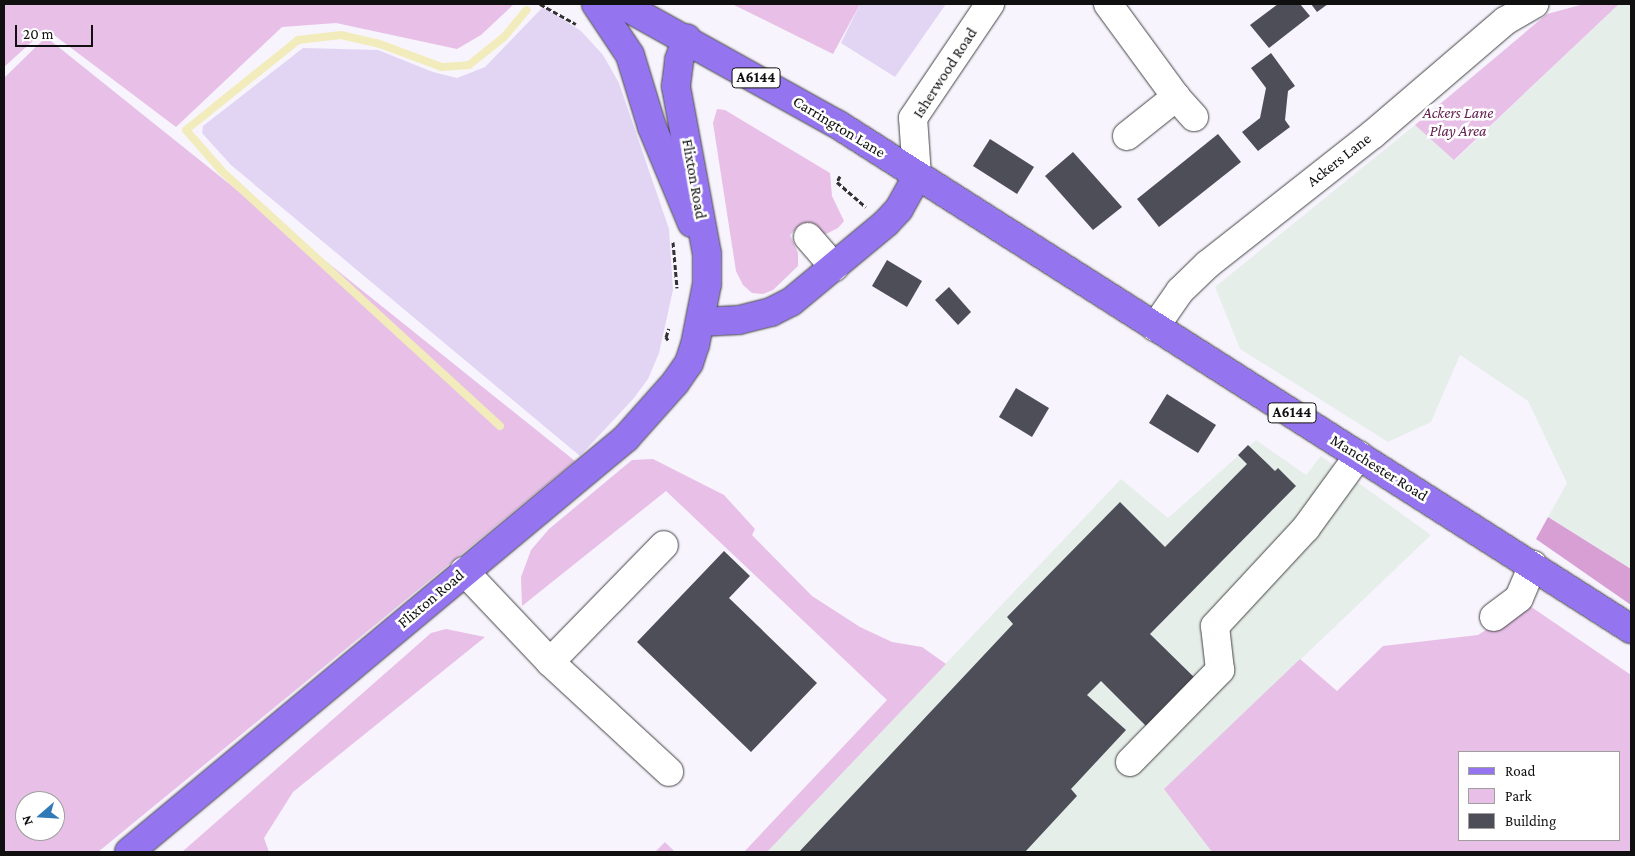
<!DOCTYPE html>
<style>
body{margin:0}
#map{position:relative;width:1635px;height:856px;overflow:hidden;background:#f7f4fe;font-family:"Crimson Pro",serif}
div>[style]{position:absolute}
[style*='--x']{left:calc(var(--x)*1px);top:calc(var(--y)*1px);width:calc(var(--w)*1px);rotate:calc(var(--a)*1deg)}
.industrial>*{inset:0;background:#e6eee9}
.farmland>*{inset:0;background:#e2d5f3}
.green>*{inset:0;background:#e7bfe7}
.forest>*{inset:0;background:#d79fd4}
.stream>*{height:8px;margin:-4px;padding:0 4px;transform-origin:4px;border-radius:4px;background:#f2ecbc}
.building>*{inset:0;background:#4d4e58}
.path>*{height:3px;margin-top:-1.5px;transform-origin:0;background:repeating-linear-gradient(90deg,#323232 0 5px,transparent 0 7.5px)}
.roads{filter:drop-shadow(0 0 1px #434343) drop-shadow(0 0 1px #434343)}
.minor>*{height:28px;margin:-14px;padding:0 14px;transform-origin:14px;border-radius:14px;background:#fff}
.major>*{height:28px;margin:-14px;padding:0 14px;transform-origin:14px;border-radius:14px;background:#9474ef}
span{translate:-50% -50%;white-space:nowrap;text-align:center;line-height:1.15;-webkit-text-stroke:5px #fff;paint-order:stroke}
.shield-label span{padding:1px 4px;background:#fff;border:1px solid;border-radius:4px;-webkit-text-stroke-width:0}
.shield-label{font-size:15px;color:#101010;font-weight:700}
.street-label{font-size:16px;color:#101010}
.park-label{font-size:16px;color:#652451;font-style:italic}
.frame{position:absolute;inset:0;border:5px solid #101010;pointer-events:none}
.legend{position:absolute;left:1458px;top:751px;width:162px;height:90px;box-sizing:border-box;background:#fff;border:1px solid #9f9f9f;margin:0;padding:6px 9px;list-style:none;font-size:15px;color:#101010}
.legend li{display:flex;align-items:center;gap:10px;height:25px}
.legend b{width:25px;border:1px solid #9f9f9f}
.north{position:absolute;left:15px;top:791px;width:50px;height:50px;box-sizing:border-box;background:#fff;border:1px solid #9f9f9f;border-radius:50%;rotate:251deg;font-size:14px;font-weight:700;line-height:20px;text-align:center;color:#101010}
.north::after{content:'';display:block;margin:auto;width:18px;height:22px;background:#317ab8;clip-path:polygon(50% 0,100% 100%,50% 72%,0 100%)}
.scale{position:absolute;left:15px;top:25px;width:78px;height:22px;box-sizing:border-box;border:2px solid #101010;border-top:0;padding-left:6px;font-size:15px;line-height:18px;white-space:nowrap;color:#101010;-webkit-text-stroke:4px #fff;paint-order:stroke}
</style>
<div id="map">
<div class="industrial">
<i style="clip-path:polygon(1619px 4px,1631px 4px,1631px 569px,1548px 517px,1567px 483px,1528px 401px,1460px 355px,1431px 422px,1388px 442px,1240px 349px,1215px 287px,1415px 125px,1455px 160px)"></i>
<i style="clip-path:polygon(1256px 440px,1306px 475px,1321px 456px,1431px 535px,1165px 789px,1212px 852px,767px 852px,1121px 479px,1168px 518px)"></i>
</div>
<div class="farmland">
<i style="clip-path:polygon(860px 4px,946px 4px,895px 77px,841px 43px)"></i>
<i style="clip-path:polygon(543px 7px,581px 31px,603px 55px,619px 83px,669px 229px,673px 290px,659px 353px,648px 379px,634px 398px,580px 456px,231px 165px,202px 133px,203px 126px,303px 48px,378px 50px,433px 72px,457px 78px,485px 67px)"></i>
</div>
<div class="green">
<i style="clip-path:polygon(4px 4px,514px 4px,481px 35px,457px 49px,336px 23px,282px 27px,176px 127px,46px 29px,4px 67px)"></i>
<i style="clip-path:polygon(732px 4px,860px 4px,833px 54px)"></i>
<i style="clip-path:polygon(1584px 4px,1619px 4px,1454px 160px,1415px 125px,1547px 14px)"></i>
<i style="clip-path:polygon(evenodd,46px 37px,575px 461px,98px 852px,4px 852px,4px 78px,46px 37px,25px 801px,55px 801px,55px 831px,25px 831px,25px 801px)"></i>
<i style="clip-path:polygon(717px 109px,725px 110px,830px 173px,832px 196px,844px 221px,838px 228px,826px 234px,816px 233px,801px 224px,790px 235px,798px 253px,798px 266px,773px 290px,763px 294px,752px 293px,743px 285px,736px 271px,713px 123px)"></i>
<i style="clip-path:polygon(653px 459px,724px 495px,755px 529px,752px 535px,812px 596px,860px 627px,892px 642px,922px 647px,946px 664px,767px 852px,744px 852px,887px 700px,666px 491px,522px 606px,521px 577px,531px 550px,549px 529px,632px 460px)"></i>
<i style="clip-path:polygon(evenodd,1527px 604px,1631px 675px,1631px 852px,1212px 852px,1164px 789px,1300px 659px,1337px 691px,1383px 646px,1478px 635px,1527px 604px,1459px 752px,1619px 752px,1619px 840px,1459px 840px,1459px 752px)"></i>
<i style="clip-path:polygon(446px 629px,485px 637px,293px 792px,264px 838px,269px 852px,182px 852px,431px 633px)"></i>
<i style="clip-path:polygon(665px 842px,675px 852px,655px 852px)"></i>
</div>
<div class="forest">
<i style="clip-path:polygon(1548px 517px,1631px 569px,1631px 605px,1536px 539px)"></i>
</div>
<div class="stream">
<i style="--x:500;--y:426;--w:379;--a:-137.5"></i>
<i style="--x:221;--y:170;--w:53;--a:-131.2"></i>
<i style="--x:186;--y:130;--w:144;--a:-38.8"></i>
<i style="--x:298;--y:40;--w:43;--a:-6.6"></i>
<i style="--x:341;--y:35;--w:37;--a:13"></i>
<i style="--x:377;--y:43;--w:69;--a:20.3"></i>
<i style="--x:442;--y:67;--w:27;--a:-4"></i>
<i style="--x:469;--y:65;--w:45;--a:-38.7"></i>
<i style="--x:504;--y:37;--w:35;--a:-50"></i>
</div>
<div class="building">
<i style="clip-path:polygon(1278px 4px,1300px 4px,1310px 16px,1269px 48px,1250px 25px)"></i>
<i style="clip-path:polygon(1311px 4px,1328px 4px,1317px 12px)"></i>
<i style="clip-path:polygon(1271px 53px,1295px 86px,1288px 91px,1285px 120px,1290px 127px,1258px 151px,1242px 132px,1260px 118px,1266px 88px,1251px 68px)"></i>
<i style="clip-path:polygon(1218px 134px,1241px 162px,1159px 227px,1137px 199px)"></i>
<i style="clip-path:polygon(990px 139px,1034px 167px,1017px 194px,973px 166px)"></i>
<i style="clip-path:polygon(1073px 152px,1122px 207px,1093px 230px,1045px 176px)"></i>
<i style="clip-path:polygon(887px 260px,922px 281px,907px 307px,872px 286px)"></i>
<i style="clip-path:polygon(949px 287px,971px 312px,958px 325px,935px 300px)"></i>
<i style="clip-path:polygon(1016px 388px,1049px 408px,1032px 437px,999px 417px)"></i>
<i style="clip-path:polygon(1167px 394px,1216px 425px,1198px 453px,1149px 423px)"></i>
<i style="clip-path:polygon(1248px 445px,1275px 471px,1278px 468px,1296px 486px,1150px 634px,1199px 682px,1151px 731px,1101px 681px,1087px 695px,1126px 730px,1071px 789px,1077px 796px,1025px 852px,799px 852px,1013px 624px,1007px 617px,1120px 502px,1165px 547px,1247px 464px,1238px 455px)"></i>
<i style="clip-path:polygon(724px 551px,750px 576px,729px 598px,817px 683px,751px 752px,637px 642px)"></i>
</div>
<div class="path">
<i style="--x:540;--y:4;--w:41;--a:29.1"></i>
<i style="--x:840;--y:176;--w:7;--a:117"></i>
<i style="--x:837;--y:182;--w:38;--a:41"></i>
<i style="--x:673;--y:242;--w:46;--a:85"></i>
<i style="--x:668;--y:340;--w:4;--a:-124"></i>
<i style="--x:666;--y:337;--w:9;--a:-72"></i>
</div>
<div class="roads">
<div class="minor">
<i style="--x:1108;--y:4;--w:115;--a:53.8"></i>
<i style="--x:1176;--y:97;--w:27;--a:48"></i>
<i style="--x:1127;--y:136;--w:63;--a:-38.5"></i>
<i style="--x:917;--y:176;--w:58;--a:-93.9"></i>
<i style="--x:913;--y:118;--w:138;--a:-56"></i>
<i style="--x:808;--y:237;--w:40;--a:49"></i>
<i style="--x:1155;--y:327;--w:44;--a:-55.2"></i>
<i style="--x:1180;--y:291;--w:39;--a:-44"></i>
<i style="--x:1208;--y:264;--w:209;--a:-38.2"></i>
<i style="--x:1372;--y:135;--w:175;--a:-40.6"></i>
<i style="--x:1505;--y:21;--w:34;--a:-30"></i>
<i style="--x:464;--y:571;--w:125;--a:46.6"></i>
<i style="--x:550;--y:662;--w:162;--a:42.7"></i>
<i style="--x:1494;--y:617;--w:31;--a:-37"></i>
<i style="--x:1519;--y:598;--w:36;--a:-67"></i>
<i style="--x:550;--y:662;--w:163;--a:-45.7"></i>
<i style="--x:1130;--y:762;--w:129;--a:-45.6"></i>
<i style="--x:1220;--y:670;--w:44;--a:-96.5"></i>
<i style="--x:1215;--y:626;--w:134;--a:-47.1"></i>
<i style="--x:1306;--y:528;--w:90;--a:-54"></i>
</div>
<div class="major">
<i style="--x:596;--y:4;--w:61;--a:56.3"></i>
<i style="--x:630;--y:55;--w:75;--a:73"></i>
<i style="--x:652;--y:127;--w:104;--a:67.4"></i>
<i style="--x:621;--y:4;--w:247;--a:29.1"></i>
<i style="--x:837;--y:124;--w:941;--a:32.46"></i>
<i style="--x:702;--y:322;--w:37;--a:-3"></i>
<i style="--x:739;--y:320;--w:33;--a:-14"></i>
<i style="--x:771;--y:312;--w:22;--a:-27"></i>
<i style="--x:791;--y:302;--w:124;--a:-39.7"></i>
<i style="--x:886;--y:223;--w:19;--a:-47"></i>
<i style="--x:899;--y:209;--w:38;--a:-61"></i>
<i style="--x:129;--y:852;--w:647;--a:-39.79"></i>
<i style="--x:626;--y:438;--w:74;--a:-48.3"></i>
<i style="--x:675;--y:383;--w:24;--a:-55"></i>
<i style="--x:689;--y:363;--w:19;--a:-72"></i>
<i style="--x:695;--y:345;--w:62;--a:-78.9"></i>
<i style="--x:707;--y:284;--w:30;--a:-90"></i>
<i style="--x:707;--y:254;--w:171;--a:-100.5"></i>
<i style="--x:676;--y:86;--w:26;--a:-83"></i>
<i style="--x:679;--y:60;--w:23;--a:-70"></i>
</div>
</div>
<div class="shield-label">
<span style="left:756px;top:78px">A6144</span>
<span style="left:1292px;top:413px">A6144</span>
</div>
<div class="street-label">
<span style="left:945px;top:73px;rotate:-57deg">Isherwood Road</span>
<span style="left:839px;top:127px;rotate:31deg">Carrington Lane</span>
<span style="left:1339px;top:160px;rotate:-38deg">Ackers Lane</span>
<span style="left:694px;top:179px;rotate:80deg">Flixton Road</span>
<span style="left:1379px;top:468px;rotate:32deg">Manchester Road</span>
<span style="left:431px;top:599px;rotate:-40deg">Flixton Road</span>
</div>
<div class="park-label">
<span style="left:1458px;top:122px">Ackers Lane<br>Play Area</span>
</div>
<div class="frame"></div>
<ul class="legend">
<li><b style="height:6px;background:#9474ef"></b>Road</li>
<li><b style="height:14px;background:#e7bfe7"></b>Park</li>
<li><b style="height:14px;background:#4d4e58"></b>Building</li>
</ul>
<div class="north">N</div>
<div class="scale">20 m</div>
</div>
